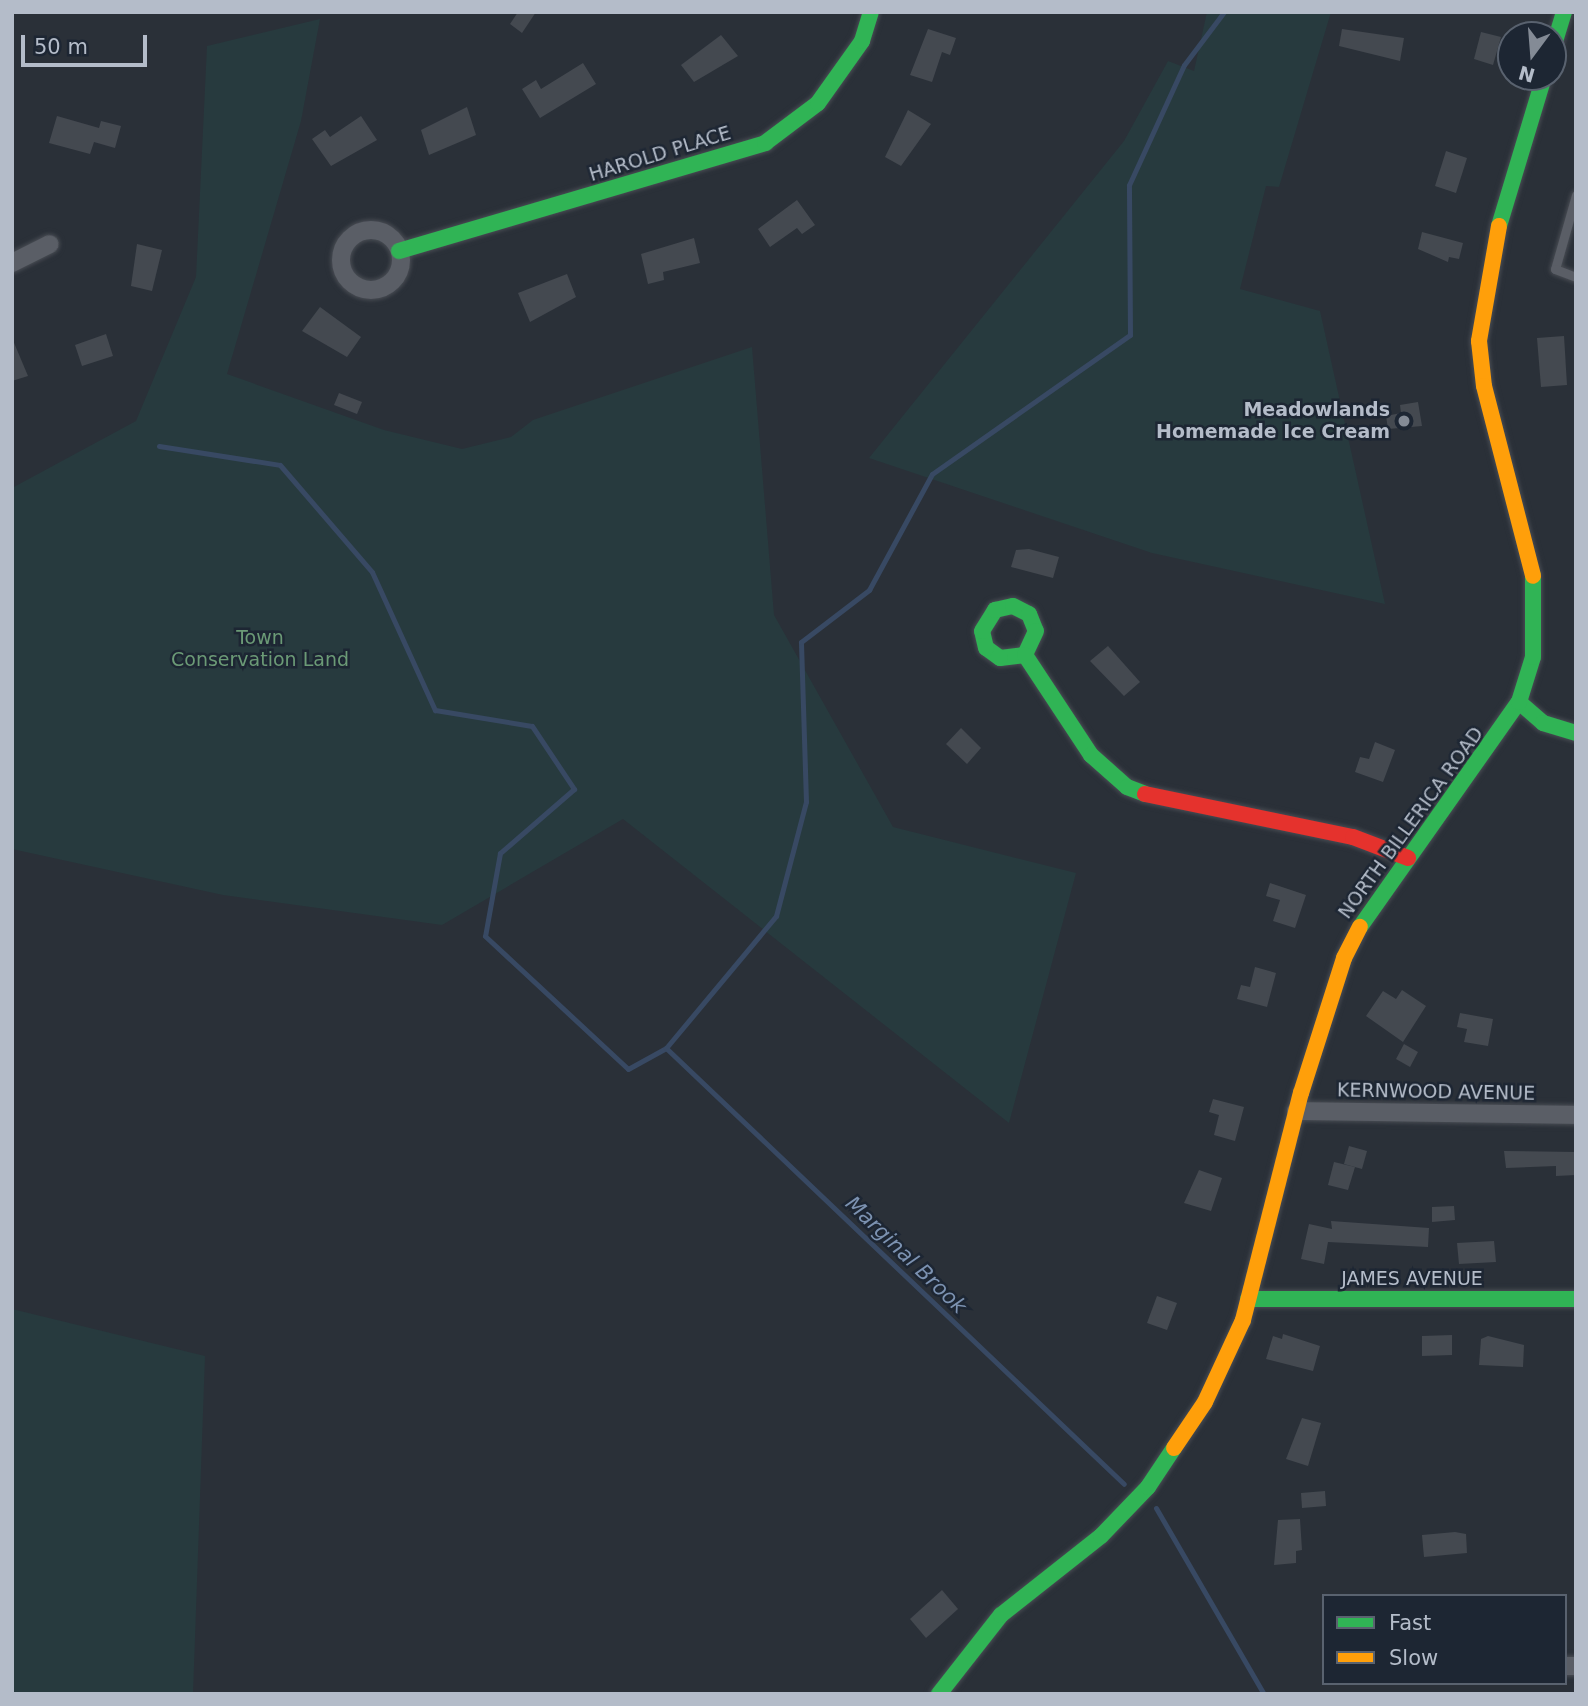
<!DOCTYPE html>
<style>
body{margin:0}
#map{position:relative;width:1588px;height:1706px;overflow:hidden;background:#2a3038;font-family:"DejaVu Sans",sans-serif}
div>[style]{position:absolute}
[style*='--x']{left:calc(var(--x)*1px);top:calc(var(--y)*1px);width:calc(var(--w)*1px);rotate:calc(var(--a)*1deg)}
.green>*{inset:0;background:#273a3e}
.stream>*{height:5px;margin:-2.5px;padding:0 2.5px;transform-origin:2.5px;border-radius:2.5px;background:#384963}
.building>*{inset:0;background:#444950}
.roads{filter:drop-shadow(0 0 2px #484c53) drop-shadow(0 0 2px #484c53)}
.lane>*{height:9px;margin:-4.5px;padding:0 4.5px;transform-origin:4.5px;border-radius:4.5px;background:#5a5e66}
.street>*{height:18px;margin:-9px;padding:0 9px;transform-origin:9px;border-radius:9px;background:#5a5e66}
.street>.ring{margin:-9px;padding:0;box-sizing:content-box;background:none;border:18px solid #5a5e66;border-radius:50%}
.fast>*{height:16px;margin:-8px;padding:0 8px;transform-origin:8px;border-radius:8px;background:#30b455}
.slow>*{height:16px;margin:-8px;padding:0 8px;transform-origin:8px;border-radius:8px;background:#ff9f0a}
.jam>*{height:16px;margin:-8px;padding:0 8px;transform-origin:8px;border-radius:8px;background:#e5322d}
.dots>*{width:19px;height:19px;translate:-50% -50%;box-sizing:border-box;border:4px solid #1d2633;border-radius:50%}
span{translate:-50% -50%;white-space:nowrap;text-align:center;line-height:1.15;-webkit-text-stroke:5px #1d2633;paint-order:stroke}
.street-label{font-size:19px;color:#b4bcc9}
.poi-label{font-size:19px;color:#b4bcc9;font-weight:700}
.right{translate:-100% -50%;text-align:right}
.park-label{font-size:19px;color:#6b9a76}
.water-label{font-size:21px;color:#7c92b1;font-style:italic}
.frame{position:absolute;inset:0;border:14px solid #b4bcc9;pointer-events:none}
.legend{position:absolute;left:1322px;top:1594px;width:245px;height:91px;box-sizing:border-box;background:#1d2633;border:2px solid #59626f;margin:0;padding:9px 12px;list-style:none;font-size:21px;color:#b4bcc9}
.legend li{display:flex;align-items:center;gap:14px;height:35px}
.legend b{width:35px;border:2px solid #59626f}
.north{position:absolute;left:1497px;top:21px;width:70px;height:70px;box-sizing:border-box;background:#1d2633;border:2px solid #59626f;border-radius:50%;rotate:196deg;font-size:19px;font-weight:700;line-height:28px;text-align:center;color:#b4bcc9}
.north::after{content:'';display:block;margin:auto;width:24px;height:32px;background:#848b96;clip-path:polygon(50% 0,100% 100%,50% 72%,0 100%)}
.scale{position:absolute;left:21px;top:35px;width:126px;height:32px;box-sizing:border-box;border:4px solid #b4bcc9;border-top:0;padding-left:9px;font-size:21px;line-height:24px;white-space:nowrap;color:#b4bcc9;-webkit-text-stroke:5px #1d2633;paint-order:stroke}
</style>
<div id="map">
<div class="green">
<i style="clip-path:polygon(1207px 12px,1331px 12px,1279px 187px,1266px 186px,1240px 289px,1320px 311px,1385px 604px,1152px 553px,869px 458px,1124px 141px,1168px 61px,1194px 71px)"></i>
<i style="clip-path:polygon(320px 19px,301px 121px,227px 374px,384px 430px,462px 449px,511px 437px,533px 420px,752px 347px,774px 615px,893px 827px,1076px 873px,1009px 1123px,623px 819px,442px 925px,223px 895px,12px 849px,12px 488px,136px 421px,196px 277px,207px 46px)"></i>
<i style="clip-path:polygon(12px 1309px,205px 1356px,193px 1694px,12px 1694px)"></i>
</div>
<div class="stream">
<i style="--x:159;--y:446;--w:122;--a:8.9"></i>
<i style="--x:280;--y:465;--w:141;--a:49.3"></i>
<i style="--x:372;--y:572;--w:152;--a:65.5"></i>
<i style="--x:435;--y:710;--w:98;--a:9.4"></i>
<i style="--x:532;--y:726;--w:76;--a:56.3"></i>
<i style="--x:574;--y:789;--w:98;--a:139.1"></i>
<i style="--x:500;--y:853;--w:84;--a:100.2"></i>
<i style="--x:485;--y:936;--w:195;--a:42.9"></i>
<i style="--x:628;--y:1069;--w:43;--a:-28.9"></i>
<i style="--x:666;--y:1048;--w:172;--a:-50.2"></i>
<i style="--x:776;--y:916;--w:118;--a:-75.3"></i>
<i style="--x:806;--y:802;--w:160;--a:-91.8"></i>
<i style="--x:801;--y:642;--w:86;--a:-37.4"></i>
<i style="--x:869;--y:590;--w:132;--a:-61.5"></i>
<i style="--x:932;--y:474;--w:242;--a:-35.1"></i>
<i style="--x:1130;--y:335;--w:150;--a:-90.4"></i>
<i style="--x:1129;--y:185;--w:132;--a:-65.4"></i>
<i style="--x:1184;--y:65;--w:66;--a:-53"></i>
<i style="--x:666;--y:1048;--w:632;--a:43.59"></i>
<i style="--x:1156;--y:1508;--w:215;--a:59.9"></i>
</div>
<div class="building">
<i style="clip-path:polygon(518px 12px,536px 12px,522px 33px,510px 24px)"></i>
<i style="clip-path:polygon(928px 29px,956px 38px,950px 55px,942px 52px,932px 82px,910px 75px)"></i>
<i style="clip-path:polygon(1342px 29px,1404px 38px,1400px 61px,1339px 46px)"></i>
<i style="clip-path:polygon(1481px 32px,1501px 37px,1493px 65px,1474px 59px)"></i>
<i style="clip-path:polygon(721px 35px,738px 56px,694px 82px,681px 65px)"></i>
<i style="clip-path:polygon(583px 63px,596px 84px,540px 118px,522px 89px,536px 80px,541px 89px)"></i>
<i style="clip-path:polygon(467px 107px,476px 135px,429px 155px,421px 130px)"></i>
<i style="clip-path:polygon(908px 110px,931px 124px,901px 166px,885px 157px)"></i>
<i style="clip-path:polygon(57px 116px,99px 128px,101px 121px,121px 126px,115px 148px,94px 142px,90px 154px,49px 143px)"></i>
<i style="clip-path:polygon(361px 116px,377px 140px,331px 166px,312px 139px,325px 130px,330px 137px)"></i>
<i style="clip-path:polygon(1446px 151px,1467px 158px,1456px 193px,1435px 186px)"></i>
<i style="clip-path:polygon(797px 200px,815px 225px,802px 234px,797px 228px,770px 247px,758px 229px)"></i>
<i style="clip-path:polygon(1422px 232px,1463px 243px,1459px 259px,1449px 257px,1448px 262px,1418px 249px)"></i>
<i style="clip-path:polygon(694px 238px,700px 263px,663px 272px,664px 280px,648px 284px,641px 254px)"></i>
<i style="clip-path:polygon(137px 244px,162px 250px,152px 291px,131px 286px)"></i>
<i style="clip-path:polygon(567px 274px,576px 297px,530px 322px,518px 293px)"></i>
<i style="clip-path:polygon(320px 307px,361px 337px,347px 357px,302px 331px)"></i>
<i style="clip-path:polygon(106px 334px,113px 356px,82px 366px,75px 345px)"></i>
<i style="clip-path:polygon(1564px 336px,1567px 385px,1541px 387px,1537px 338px)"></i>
<i style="clip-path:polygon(12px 338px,28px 376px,12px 381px)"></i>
<i style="clip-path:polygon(339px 393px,362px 402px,357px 414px,334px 405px)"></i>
<i style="clip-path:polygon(1418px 402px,1422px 426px,1388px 429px,1386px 416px,1401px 413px,1400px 405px)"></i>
<i style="clip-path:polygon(1029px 549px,1059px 557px,1053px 578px,1011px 567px,1016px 550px)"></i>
<i style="clip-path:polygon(1108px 646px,1140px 682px,1124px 696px,1090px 661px)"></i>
<i style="clip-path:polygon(961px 728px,981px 748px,967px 764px,946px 744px)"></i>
<i style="clip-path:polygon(1375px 742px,1395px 750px,1383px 782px,1355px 772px,1360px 757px,1369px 759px)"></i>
<i style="clip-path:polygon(1270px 883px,1306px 895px,1295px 928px,1273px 921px,1280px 900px,1266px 896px)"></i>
<i style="clip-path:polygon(1255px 967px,1276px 973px,1267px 1007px,1237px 999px,1241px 985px,1250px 987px)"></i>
<i style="clip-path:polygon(1402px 990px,1426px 1006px,1403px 1042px,1366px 1016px,1383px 991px,1396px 999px)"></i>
<i style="clip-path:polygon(1460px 1013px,1493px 1019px,1488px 1046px,1464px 1042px,1467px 1029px,1457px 1027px)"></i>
<i style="clip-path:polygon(1404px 1044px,1418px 1052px,1410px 1067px,1396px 1059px)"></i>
<i style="clip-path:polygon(1213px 1099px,1244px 1107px,1235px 1141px,1214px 1135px,1219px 1115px,1209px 1112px)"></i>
<i style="clip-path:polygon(1349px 1146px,1367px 1151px,1362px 1169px,1344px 1164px)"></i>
<i style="clip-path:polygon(1504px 1151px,1576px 1152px,1576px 1175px,1556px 1176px,1556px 1166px,1506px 1168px)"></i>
<i style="clip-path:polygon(1334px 1162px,1355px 1167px,1348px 1190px,1328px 1185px)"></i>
<i style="clip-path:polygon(1199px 1170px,1222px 1178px,1211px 1211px,1184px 1203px)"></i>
<i style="clip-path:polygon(1454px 1206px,1455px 1220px,1432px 1222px,1432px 1207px)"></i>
<i style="clip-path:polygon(1331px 1221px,1429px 1228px,1428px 1247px,1328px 1242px,1324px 1264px,1301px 1259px,1309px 1224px,1332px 1229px)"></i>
<i style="clip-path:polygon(1494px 1241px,1496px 1262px,1459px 1264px,1457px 1243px)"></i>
<i style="clip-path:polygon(1157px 1296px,1177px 1303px,1167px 1330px,1147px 1323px)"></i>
<i style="clip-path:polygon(1283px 1334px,1320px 1346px,1313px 1371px,1266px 1359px,1273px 1336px,1282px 1339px)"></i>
<i style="clip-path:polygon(1452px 1335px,1452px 1355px,1422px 1356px,1422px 1336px)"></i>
<i style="clip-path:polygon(1488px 1336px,1524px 1345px,1523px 1367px,1479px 1365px,1481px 1339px)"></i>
<i style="clip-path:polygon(1302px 1418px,1321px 1423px,1308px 1466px,1286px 1459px)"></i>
<i style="clip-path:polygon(1325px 1491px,1326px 1506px,1302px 1508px,1301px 1493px)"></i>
<i style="clip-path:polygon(1300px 1519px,1302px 1550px,1296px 1551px,1296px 1563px,1274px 1565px,1278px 1520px)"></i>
<i style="clip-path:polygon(1455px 1532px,1466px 1534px,1467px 1553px,1424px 1557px,1422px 1535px)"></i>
<i style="clip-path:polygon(942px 1590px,958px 1609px,926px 1638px,910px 1619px)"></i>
</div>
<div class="roads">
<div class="lane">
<i style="--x:1576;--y:195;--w:77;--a:105.8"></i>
<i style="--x:1555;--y:269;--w:22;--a:21"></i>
</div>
<div class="street">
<i class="ring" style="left:341px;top:230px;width:42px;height:42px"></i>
<i style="--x:12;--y:263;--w:42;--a:-26.6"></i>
<i style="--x:1296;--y:1111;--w:280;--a:0.8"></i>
<i style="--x:1565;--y:1666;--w:11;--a:0"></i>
</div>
<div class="fast">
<i style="--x:1553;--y:48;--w:38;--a:-73"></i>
<i style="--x:1499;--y:226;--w:156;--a:-73.2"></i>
<i style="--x:399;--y:251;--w:382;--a:-16.4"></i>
<i style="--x:765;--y:143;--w:66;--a:-37"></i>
<i style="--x:818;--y:103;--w:76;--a:-54.6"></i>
<i style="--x:862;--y:41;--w:30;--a:-73"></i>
<i style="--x:1025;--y:655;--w:25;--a:173"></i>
<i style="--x:1000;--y:658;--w:17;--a:-144"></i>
<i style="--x:986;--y:648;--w:17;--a:-103"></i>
<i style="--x:982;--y:631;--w:25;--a:-58"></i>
<i style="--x:995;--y:610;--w:18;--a:-13"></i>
<i style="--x:1013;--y:606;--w:18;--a:27"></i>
<i style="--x:1029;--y:614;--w:18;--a:68"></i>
<i style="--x:1036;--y:631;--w:26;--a:115"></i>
<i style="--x:1025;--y:655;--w:120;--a:56.6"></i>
<i style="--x:1091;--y:755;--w:48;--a:41.6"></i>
<i style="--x:1127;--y:787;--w:19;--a:21"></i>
<i style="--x:1519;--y:702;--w:32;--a:41"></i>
<i style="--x:1543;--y:723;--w:34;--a:17"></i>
<i style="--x:1360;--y:927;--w:276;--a:-54.8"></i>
<i style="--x:1519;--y:702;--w:47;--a:-72.7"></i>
<i style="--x:1533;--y:657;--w:81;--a:-90"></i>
<i style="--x:1248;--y:1299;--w:328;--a:0"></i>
<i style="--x:939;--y:1694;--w:100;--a:-51.9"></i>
<i style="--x:1001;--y:1615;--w:127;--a:-38.3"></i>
<i style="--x:1101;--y:1536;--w:68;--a:-46.2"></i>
<i style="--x:1148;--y:1487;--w:47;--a:-56.3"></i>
</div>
<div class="slow">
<i style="--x:1499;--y:226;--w:117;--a:99.9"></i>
<i style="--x:1479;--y:341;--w:45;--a:83.7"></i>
<i style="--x:1484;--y:386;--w:196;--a:75.5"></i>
<i style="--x:1174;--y:1448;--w:55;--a:-56"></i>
<i style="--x:1205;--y:1402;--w:90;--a:-65.1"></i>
<i style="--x:1243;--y:1320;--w:234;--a:-75.7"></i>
<i style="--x:1301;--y:1093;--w:142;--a:-72.3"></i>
<i style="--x:1344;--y:958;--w:35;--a:-63"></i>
</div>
<div class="jam">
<i style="--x:1145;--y:794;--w:212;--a:11.7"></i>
<i style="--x:1353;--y:837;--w:59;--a:20.9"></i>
</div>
</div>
<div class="dots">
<i style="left:1404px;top:421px;background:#848b96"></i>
</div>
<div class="street-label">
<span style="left:660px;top:154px;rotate:-17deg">HAROLD PLACE</span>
<span style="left:1411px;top:823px;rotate:-54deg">NORTH BILLERICA ROAD</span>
<span style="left:1436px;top:1092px;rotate:1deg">KERNWOOD AVENUE</span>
<span style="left:1412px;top:1279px">JAMES AVENUE</span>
</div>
<div class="poi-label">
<span class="right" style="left:1390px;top:421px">Meadowlands<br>Homemade Ice Cream</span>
</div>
<div class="park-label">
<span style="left:260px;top:649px">Town<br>Conservation Land</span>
</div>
<div class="water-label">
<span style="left:906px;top:1255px;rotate:44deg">Marginal Brook</span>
</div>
<div class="frame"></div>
<ul class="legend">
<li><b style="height:9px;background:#30b455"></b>Fast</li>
<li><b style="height:9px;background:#ff9f0a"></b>Slow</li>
</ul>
<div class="north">N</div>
<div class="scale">50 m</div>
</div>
